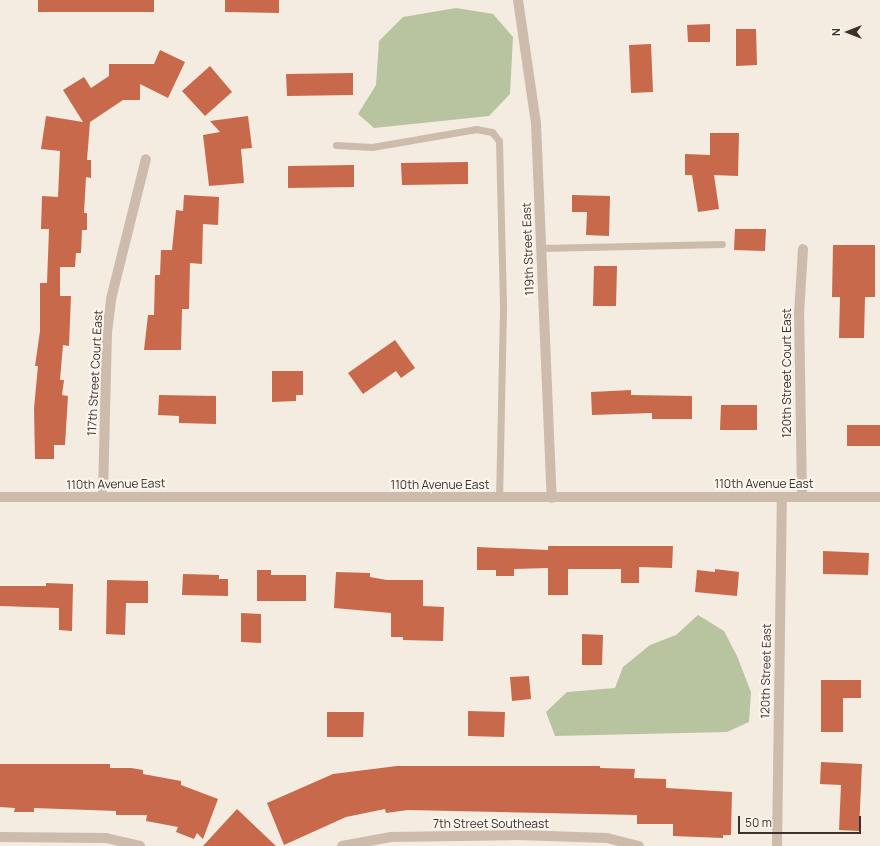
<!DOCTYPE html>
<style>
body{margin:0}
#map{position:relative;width:880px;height:846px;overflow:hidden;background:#f4ebe1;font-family:Manrope,sans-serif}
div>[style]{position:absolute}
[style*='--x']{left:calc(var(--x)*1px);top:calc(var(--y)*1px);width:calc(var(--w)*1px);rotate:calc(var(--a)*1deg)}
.green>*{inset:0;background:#b8c4a0}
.building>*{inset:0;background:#c8694b}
.service>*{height:7px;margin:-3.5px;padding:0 3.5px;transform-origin:3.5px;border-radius:3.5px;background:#cdbbac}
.minor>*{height:10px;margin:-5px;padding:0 5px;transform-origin:5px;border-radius:5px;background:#cdbbac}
.tertiary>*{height:10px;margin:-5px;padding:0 5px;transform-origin:5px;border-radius:5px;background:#cdbbac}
span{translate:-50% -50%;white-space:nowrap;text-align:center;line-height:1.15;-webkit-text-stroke:4px #fbf5ee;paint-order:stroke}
.street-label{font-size:12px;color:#3b302b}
.north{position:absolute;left:828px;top:12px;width:40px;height:40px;-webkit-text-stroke:3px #fbf5ee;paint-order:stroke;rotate:270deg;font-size:11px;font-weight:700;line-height:16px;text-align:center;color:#3b302b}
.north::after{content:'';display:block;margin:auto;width:14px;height:18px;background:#3b302b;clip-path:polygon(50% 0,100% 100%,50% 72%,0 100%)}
.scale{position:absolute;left:738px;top:816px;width:123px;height:18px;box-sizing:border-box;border:2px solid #3b302b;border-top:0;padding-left:5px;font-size:12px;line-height:14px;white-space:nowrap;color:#3b302b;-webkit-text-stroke:3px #fbf5ee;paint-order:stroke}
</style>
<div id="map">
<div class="green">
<i style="clip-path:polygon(456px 8px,493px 14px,513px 37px,510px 94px,489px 116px,374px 128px,358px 114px,376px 85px,379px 41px,403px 17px)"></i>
<i style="clip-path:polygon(698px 615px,724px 631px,737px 656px,751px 692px,749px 722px,727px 732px,555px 736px,546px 712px,567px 692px,615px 688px,623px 667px,650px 645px,676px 635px)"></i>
</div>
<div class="building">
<i style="clip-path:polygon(38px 0,154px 0,154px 12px,38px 12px)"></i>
<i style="clip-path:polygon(225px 0,279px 0,279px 13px,225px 12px)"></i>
<i style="clip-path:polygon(710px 24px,710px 42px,688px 42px,687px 25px)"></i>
<i style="clip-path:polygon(736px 29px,756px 29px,757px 65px,736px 66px)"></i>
<i style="clip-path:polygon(651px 44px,653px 92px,631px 93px,629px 45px)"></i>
<i style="clip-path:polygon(160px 50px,185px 62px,168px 98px,140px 84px,140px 100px,123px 100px,90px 122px,87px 160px,91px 160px,91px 178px,86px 177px,84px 213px,87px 213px,87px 230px,82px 230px,81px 253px,76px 253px,75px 267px,60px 267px,60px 296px,71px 296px,69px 346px,63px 345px,60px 380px,64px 380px,62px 395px,68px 396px,65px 445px,54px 445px,54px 459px,35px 459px,34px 408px,38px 366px,35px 366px,40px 331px,40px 283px,47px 283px,49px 229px,41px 229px,42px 196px,58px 197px,60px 151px,41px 149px,46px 116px,83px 122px,63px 90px,84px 77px,91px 88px,109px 76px,109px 64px,154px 64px)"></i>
<i style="clip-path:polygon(210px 66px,232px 92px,205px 116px,182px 91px)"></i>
<i style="clip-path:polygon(353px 73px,353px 95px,287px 96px,286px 74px)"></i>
<i style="clip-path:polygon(248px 116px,252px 148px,241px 149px,244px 183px,209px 186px,203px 135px,220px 132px,210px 121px)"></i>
<i style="clip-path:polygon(710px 133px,739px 133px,738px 176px,714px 175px,719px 209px,698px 212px,692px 175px,685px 175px,685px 154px,710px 155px)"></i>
<i style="clip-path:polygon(468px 162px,468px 184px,402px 185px,401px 163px)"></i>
<i style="clip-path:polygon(354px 165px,354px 187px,288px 188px,288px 166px)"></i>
<i style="clip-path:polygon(184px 195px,219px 197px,218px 225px,203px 224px,202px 264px,190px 263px,189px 309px,182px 309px,181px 350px,144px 350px,148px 315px,154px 315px,155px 275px,160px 275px,161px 250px,172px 250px,176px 210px,183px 211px)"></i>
<i style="clip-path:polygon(572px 195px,610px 196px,609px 236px,586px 235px,587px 212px,572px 212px)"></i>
<i style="clip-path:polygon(735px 229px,766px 229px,765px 251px,734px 250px)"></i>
<i style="clip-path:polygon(833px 245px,875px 245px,875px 297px,865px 297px,864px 338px,839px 338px,840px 297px,832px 297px)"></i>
<i style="clip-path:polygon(594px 266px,617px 266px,616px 306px,593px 306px)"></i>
<i style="clip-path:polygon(395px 340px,415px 368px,401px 378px,396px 371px,363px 394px,348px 373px)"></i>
<i style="clip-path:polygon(272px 371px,303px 371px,303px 395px,296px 395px,296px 401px,272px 402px)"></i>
<i style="clip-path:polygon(631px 390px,631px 395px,692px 396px,692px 419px,652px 419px,652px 413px,592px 415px,591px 392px)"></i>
<i style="clip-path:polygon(159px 395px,216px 396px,216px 424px,179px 423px,179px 416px,158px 415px)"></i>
<i style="clip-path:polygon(721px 405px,757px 405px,757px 430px,720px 430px)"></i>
<i style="clip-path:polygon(847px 425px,880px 425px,880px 446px,847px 446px)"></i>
<i style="clip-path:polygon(548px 546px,673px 546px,672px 568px,639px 567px,639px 583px,621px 583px,621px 569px,568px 569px,568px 595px,548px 595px,548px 568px,514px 569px,514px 576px,496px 576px,496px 570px,477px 570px,477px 547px,548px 550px)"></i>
<i style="clip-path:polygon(823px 551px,869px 553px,868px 575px,823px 574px)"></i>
<i style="clip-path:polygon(715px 569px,739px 572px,737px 596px,695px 592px,697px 570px,715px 572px)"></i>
<i style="clip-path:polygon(257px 570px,271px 570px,271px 575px,306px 575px,306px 601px,257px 601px)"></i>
<i style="clip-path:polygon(336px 572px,370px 573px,370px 577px,387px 580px,423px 580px,423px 606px,444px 607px,443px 641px,403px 640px,403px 637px,391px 637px,391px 613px,334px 608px)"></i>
<i style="clip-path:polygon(183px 574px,219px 575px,219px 579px,228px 579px,228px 596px,182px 595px)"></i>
<i style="clip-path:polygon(107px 580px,148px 581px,148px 603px,126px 603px,125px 635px,106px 634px)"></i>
<i style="clip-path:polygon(46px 583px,73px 584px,72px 631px,59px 630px,59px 608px,0 606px,0 586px,46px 586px)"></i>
<i style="clip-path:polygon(241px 613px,261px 614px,261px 643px,241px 642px)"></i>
<i style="clip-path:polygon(582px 634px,603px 635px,602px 665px,582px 665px)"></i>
<i style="clip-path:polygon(529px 676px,531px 699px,512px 701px,510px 677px)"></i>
<i style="clip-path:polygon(821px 680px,861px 680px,861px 698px,843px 698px,843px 732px,821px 732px)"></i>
<i style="clip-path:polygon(468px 711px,505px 712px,504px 737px,468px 736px)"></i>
<i style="clip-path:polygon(327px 712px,364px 712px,363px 737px,327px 737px)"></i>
<i style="clip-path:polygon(821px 762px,862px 764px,859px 831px,839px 830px,841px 785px,820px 784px)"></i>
<i style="clip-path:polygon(0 764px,110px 764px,110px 768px,131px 768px,143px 770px,143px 774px,181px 781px,181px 785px,218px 799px,203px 839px,197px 833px,194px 839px,176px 832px,178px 827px,146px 821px,147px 815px,116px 815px,116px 811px,34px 808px,34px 812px,14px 812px,15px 808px,0 807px)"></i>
<i style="clip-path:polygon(397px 766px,600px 766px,600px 768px,635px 769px,634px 778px,666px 779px,666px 788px,732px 792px,731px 835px,723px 835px,723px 838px,673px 836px,673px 824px,637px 824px,637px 815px,408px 810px,386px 813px,385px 809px,346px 817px,284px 845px,267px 803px,333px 774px)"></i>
<i style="clip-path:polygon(237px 809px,276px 846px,203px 846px)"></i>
</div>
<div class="service">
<i style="--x:336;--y:145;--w:36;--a:3"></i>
<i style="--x:372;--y:147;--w:106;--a:-9.8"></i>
<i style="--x:476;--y:129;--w:16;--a:11"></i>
<i style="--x:492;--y:132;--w:11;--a:52"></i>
<i style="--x:499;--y:141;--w:169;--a:88.6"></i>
<i style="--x:503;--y:310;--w:188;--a:91.2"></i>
<i style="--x:541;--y:248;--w:181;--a:-1.3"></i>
</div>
<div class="minor">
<i style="--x:518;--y:0;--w:125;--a:81.7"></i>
<i style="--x:536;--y:124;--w:374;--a:87.6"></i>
<i style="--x:103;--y:495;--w:162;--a:-88.6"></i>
<i style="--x:107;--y:333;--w:34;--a:-83"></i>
<i style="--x:111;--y:299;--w:144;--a:-76"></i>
<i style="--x:802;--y:497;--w:183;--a:-90.9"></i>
<i style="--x:799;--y:314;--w:65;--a:-86.5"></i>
<i style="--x:0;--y:837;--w:106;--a:0.5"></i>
<i style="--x:106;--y:838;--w:35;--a:13"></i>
<i style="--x:342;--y:846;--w:50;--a:-10.4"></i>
<i style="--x:391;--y:837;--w:127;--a:-0.9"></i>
<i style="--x:518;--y:835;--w:89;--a:1.9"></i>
<i style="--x:607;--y:838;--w:33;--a:14"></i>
<i style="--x:777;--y:846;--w:349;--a:-89.2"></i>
</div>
<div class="tertiary">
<i style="--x:0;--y:497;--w:880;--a:0"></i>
</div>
<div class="street-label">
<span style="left:528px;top:249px;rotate:-92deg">119th Street East</span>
<span style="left:95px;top:373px;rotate:-87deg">117th Street Court East</span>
<span style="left:787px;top:373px;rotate:-90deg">120th Street Court East</span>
<span style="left:116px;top:484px;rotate:-1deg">110th Avenue East</span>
<span style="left:764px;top:484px">110th Avenue East</span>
<span style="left:440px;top:485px">110th Avenue East</span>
<span style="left:766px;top:671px;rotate:-89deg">120th Street East</span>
<span style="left:491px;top:824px">7th Street Southeast</span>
</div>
<div class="north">N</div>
<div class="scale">50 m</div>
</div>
